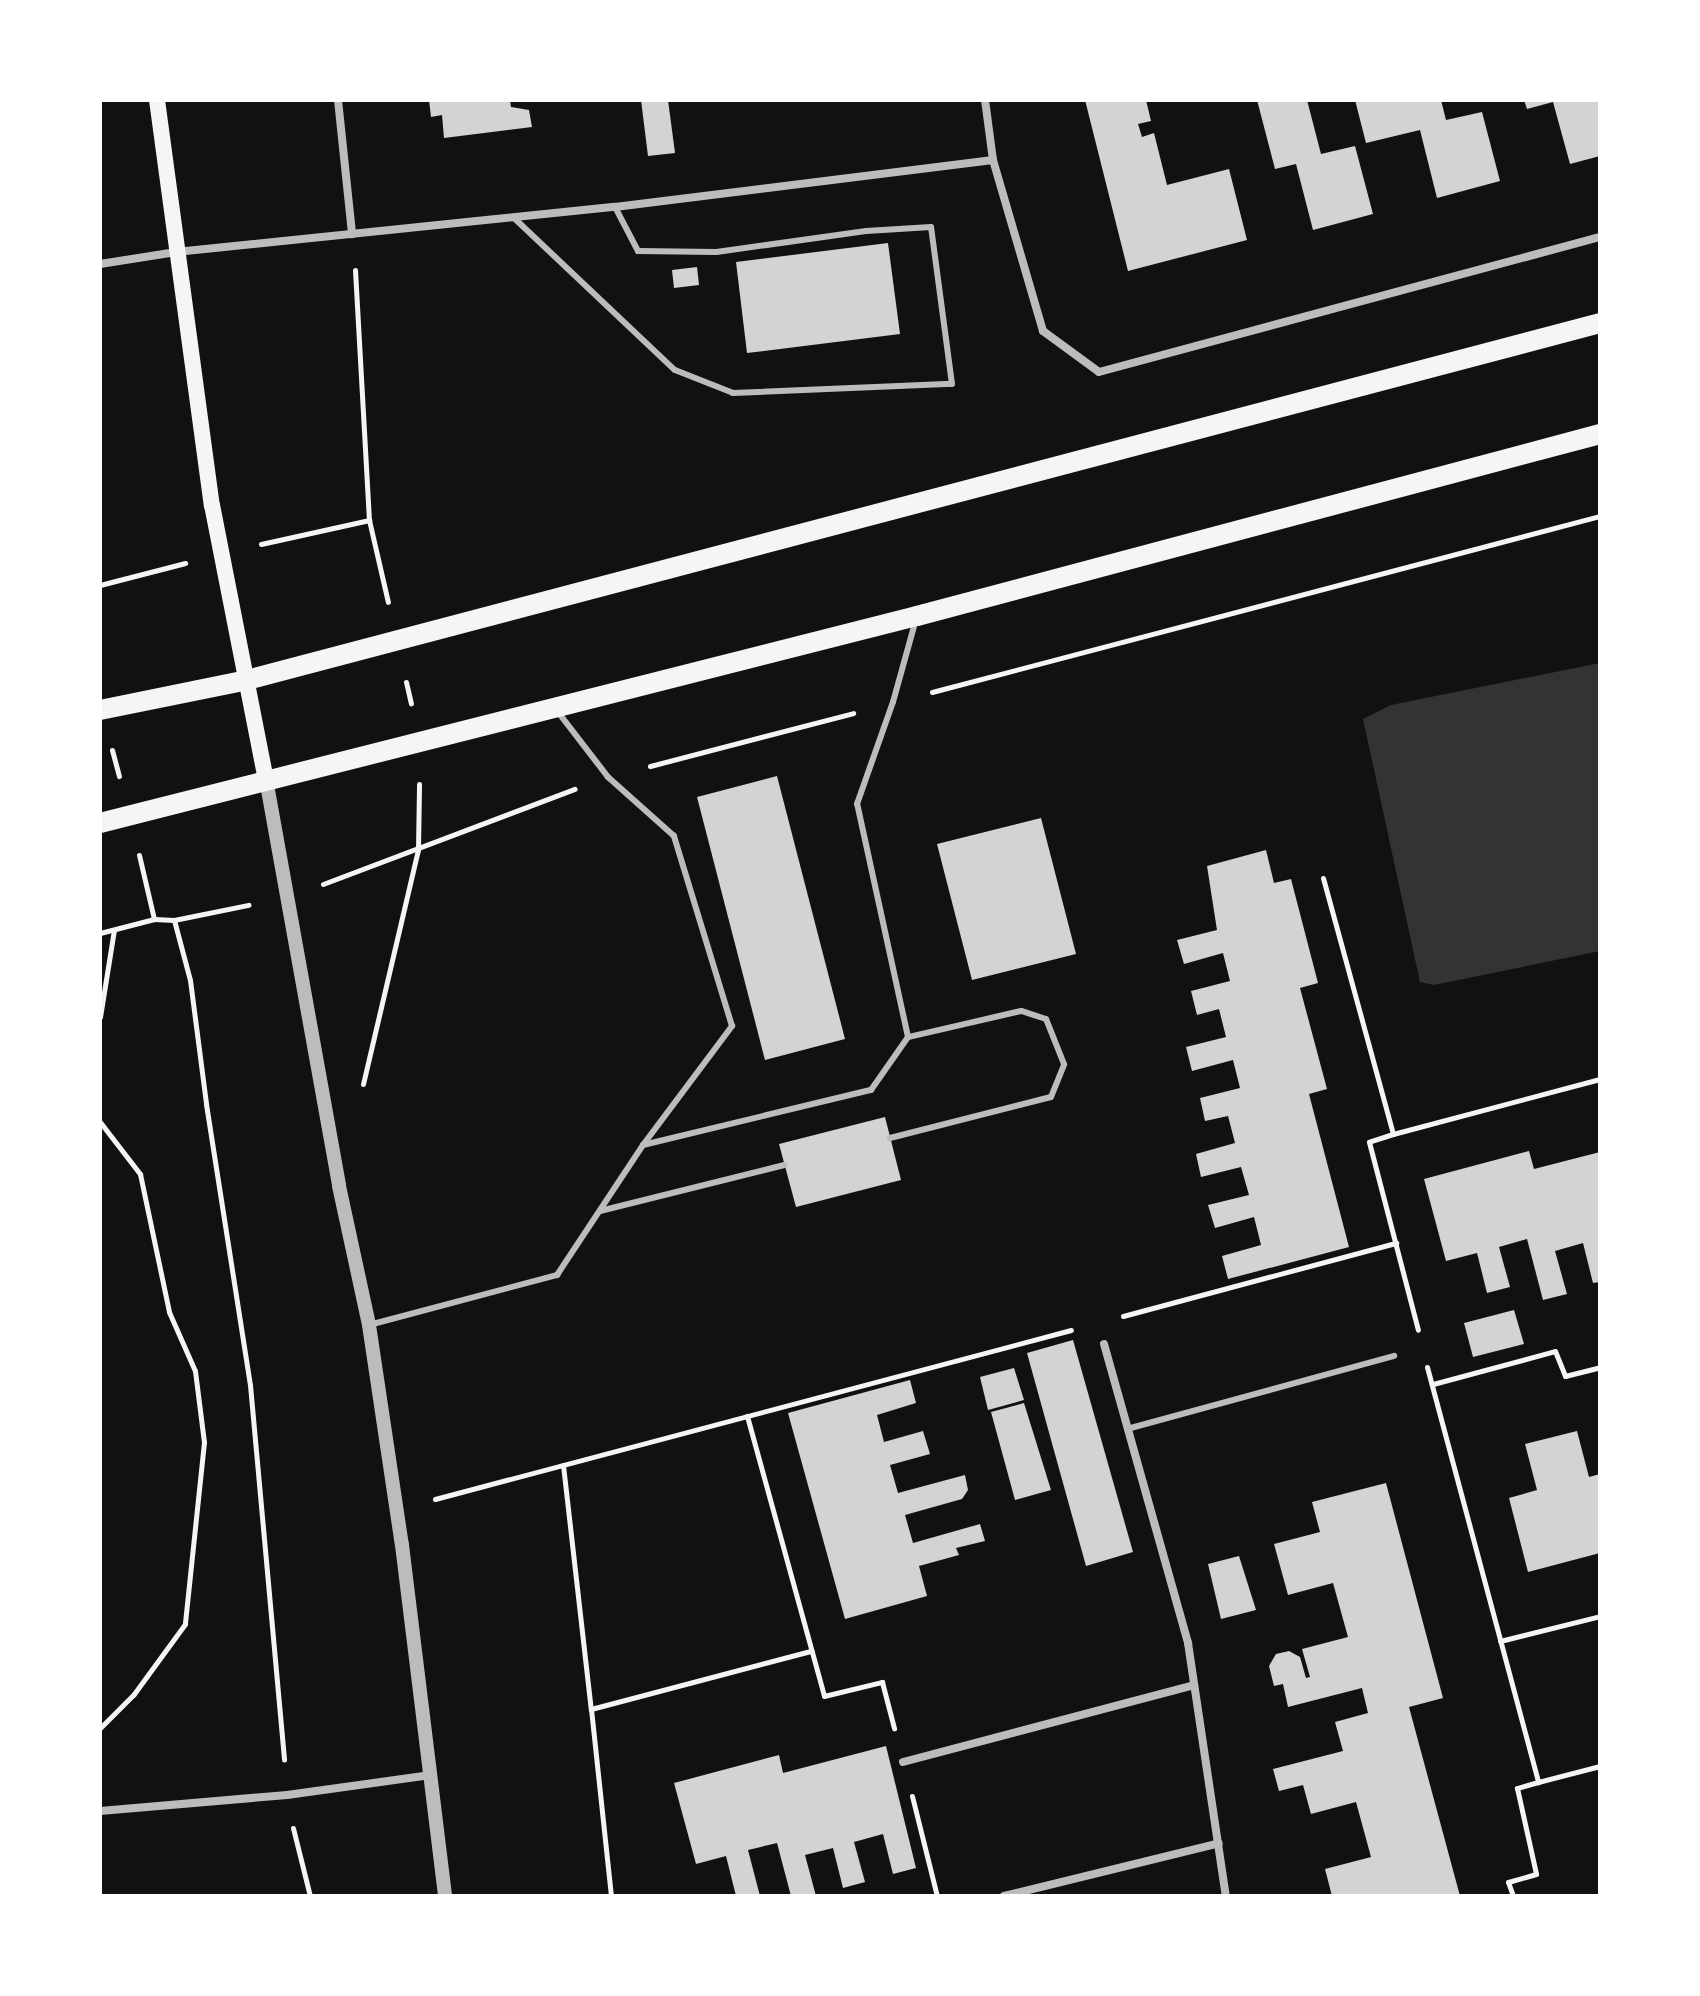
<!DOCTYPE html>
<style>
body{margin:0}
#map{position:relative;width:1700px;height:1996px;overflow:hidden;background:#111;font-family:"Asap Condensed",sans-serif}
div>[style]{position:absolute}
[style*='--x']{left:calc(var(--x)*1px);top:calc(var(--y)*1px);width:calc(var(--w)*1px);rotate:calc(var(--a)*1deg)}
.water>*{inset:0;background:#333}
.building>*{inset:0;background:#d3d3d3}
.path>*{height:5px;margin:-2.5px;padding:0 2.5px;transform-origin:2.5px;border-radius:2.5px;background:#f5f5f5}
.service>*{height:6px;margin:-3px;padding:0 3px;transform-origin:3px;border-radius:3px;background:#bcbcbc}
.minor>*{height:8px;margin:-4px;padding:0 4px;transform-origin:4px;border-radius:4px;background:#bcbcbc}
.tertiary>*{height:14px;margin:-7px;padding:0 7px;transform-origin:7px;border-radius:7px;background:#bcbcbc}
.secondary>*{height:16px;margin:-8px;padding:0 8px;transform-origin:8px;border-radius:8px;background:#f5f5f5}
.primary>*{height:20px;margin:-10px;padding:0 10px;transform-origin:10px;border-radius:10px;background:#f5f5f5}
span{translate:-50% -50%;white-space:nowrap;text-align:center;line-height:1.15;-webkit-text-stroke:7px #fff;paint-order:stroke}
.frame{position:absolute;inset:0;border:102px solid #fff;pointer-events:none}
</style>
<div id="map">
<div class="water">
<i style="clip-path:polygon(1600px 663px,1600px 951px,1434px 985px,1420px 982px,1363px 719px,1391px 705px)"></i>
</div>
<div class="building">
<i style="clip-path:polygon(429px 100px,510px 100px,511px 107px,529px 110px,532px 127px,444px 138px,442px 115px,431px 117px)"></i>
<i style="clip-path:polygon(641px 100px,668px 100px,675px 153px,648px 156px)"></i>
<i style="clip-path:polygon(1085px 100px,1146px 100px,1151px 121px,1138px 124px,1142px 137px,1154px 133px,1167px 185px,1229px 169px,1247px 240px,1128px 271px)"></i>
<i style="clip-path:polygon(1257px 100px,1307px 100px,1321px 154px,1355px 146px,1373px 214px,1313px 230px,1296px 164px,1275px 169px)"></i>
<i style="clip-path:polygon(1355px 100px,1441px 100px,1446px 120px,1482px 112px,1500px 181px,1437px 198px,1420px 130px,1366px 143px)"></i>
<i style="clip-path:polygon(1524px 100px,1600px 100px,1600px 156px,1570px 164px,1553px 102px,1527px 109px)"></i>
<i style="clip-path:polygon(888px 243px,900px 334px,747px 353px,736px 262px)"></i>
<i style="clip-path:polygon(697px 267px,699px 285px,674px 288px,672px 270px)"></i>
<i style="clip-path:polygon(777px 776px,845px 1039px,765px 1060px,697px 797px)"></i>
<i style="clip-path:polygon(1041px 818px,1076px 954px,972px 980px,937px 844px)"></i>
<i style="clip-path:polygon(1266px 850px,1274px 883px,1291px 879px,1318px 983px,1300px 988px,1327px 1089px,1309px 1094px,1349px 1247px,1228px 1279px,1222px 1256px,1261px 1245px,1254px 1217px,1215px 1228px,1208px 1205px,1249px 1195px,1241px 1167px,1201px 1177px,1196px 1154px,1235px 1143px,1228px 1116px,1205px 1121px,1200px 1098px,1240px 1088px,1233px 1060px,1192px 1071px,1186px 1047px,1226px 1037px,1219px 1009px,1197px 1015px,1191px 991px,1230px 981px,1223px 953px,1184px 964px,1177px 940px,1217px 930px,1207px 866px)"></i>
<i style="clip-path:polygon(885px 1117px,901px 1180px,796px 1207px,779px 1144px)"></i>
<i style="clip-path:polygon(1529px 1151px,1534px 1169px,1600px 1152px,1600px 1282px,1593px 1283px,1583px 1243px,1555px 1251px,1567px 1294px,1543px 1300px,1527px 1239px,1499px 1247px,1510px 1287px,1487px 1293px,1477px 1253px,1446px 1261px,1424px 1179px)"></i>
<i style="clip-path:polygon(1514px 1310px,1524px 1344px,1473px 1357px,1464px 1323px)"></i>
<i style="clip-path:polygon(1073px 1340px,1133px 1552px,1086px 1566px,1027px 1353px)"></i>
<i style="clip-path:polygon(1014px 1368px,1024px 1400px,988px 1410px,980px 1377px)"></i>
<i style="clip-path:polygon(910px 1380px,916px 1403px,877px 1415px,884px 1442px,923px 1431px,930px 1454px,890px 1465px,898px 1493px,965px 1475px,968px 1490px,962px 1499px,905px 1515px,913px 1543px,980px 1524px,985px 1541px,956px 1548px,959px 1555px,919px 1566px,927px 1596px,845px 1619px,788px 1413px)"></i>
<i style="clip-path:polygon(1024px 1403px,1051px 1490px,1015px 1500px,991px 1412px)"></i>
<i style="clip-path:polygon(1577px 1431px,1589px 1477px,1600px 1474px,1600px 1553px,1528px 1572px,1509px 1498px,1537px 1490px,1525px 1444px)"></i>
<i style="clip-path:polygon(1386px 1483px,1443px 1698px,1409px 1707px,1460px 1896px,1332px 1896px,1325px 1869px,1371px 1857px,1356px 1802px,1311px 1814px,1303px 1785px,1279px 1791px,1273px 1769px,1343px 1751px,1335px 1722px,1368px 1713px,1362px 1688px,1288px 1707px,1283px 1684px,1274px 1686px,1269px 1666px,1276px 1654px,1289px 1651px,1300px 1657px,1306px 1678px,1310px 1677px,1302px 1649px,1348px 1637px,1333px 1583px,1288px 1595px,1274px 1544px,1320px 1532px,1312px 1502px)"></i>
<i style="clip-path:polygon(1239px 1556px,1256px 1610px,1221px 1619px,1208px 1564px)"></i>
<i style="clip-path:polygon(886px 1746px,916px 1868px,893px 1874px,883px 1834px,854px 1842px,865px 1882px,843px 1888px,833px 1848px,805px 1855px,816px 1896px,791px 1896px,777px 1843px,748px 1850px,760px 1896px,736px 1896px,726px 1856px,696px 1864px,674px 1783px,779px 1755px,783px 1773px)"></i>
</div>
<div class="path">
<i style="--x:355;--y:270;--w:250;--a:86.8"></i>
<i style="--x:369;--y:520;--w:84;--a:77"></i>
<i style="--x:261;--y:544;--w:111;--a:-12.5"></i>
<i style="--x:100;--y:585;--w:88;--a:-14.5"></i>
<i style="--x:406;--y:682;--w:22;--a:77"></i>
<i style="--x:932;--y:692;--w:691;--a:-14.76"></i>
<i style="--x:112;--y:750;--w:27;--a:75"></i>
<i style="--x:650;--y:766;--w:210;--a:-14.6"></i>
<i style="--x:139;--y:855;--w:66;--a:76.8"></i>
<i style="--x:1323;--y:878;--w:265;--a:74.7"></i>
<i style="--x:1393;--y:1134;--w:214;--a:-14.9"></i>
<i style="--x:323;--y:884;--w:269;--a:-20.7"></i>
<i style="--x:174;--y:920;--w:62;--a:75.1"></i>
<i style="--x:190;--y:980;--w:125;--a:82.6"></i>
<i style="--x:206;--y:1104;--w:284;--a:81.1"></i>
<i style="--x:250;--y:1385;--w:376;--a:84.8"></i>
<i style="--x:100;--y:933;--w:56;--a:-14.5"></i>
<i style="--x:154;--y:919;--w:20;--a:3"></i>
<i style="--x:174;--y:920;--w:76;--a:-11.5"></i>
<i style="--x:100;--y:1017;--w:88;--a:-80.9"></i>
<i style="--x:363;--y:1084;--w:240;--a:-76.8"></i>
<i style="--x:418;--y:850;--w:66;--a:-89.1"></i>
<i style="--x:100;--y:1122;--w:66;--a:52.4"></i>
<i style="--x:140;--y:1174;--w:141;--a:78.1"></i>
<i style="--x:169;--y:1312;--w:64;--a:66.2"></i>
<i style="--x:195;--y:1371;--w:72;--a:82.8"></i>
<i style="--x:204;--y:1442;--w:183;--a:96"></i>
<i style="--x:185;--y:1624;--w:87;--a:126.1"></i>
<i style="--x:134;--y:1694;--w:48;--a:135"></i>
<i style="--x:1393;--y:1134;--w:25;--a:162"></i>
<i style="--x:1369;--y:1142;--w:194;--a:75.4"></i>
<i style="--x:1123;--y:1316;--w:283;--a:-15"></i>
<i style="--x:1427;--y:1367;--w:430;--a:75"></i>
<i style="--x:1538;--y:1782;--w:22;--a:164"></i>
<i style="--x:1517;--y:1788;--w:88;--a:77.5"></i>
<i style="--x:1536;--y:1874;--w:29;--a:164"></i>
<i style="--x:1508;--y:1882;--w:15;--a:70"></i>
<i style="--x:1433;--y:1384;--w:126;--a:-15.1"></i>
<i style="--x:1555;--y:1351;--w:27;--a:68"></i>
<i style="--x:1565;--y:1376;--w:36;--a:-14"></i>
<i style="--x:747;--y:1416;--w:290;--a:74.6"></i>
<i style="--x:824;--y:1696;--w:60;--a:-13.6"></i>
<i style="--x:882;--y:1682;--w:48;--a:75.4"></i>
<i style="--x:563;--y:1465;--w:246;--a:83.5"></i>
<i style="--x:435;--y:1499;--w:658;--a:-14.88"></i>
<i style="--x:1500;--y:1641;--w:103;--a:-14"></i>
<i style="--x:1538;--y:1782;--w:64;--a:-14.5"></i>
<i style="--x:912;--y:1796;--w:103;--a:76"></i>
<i style="--x:293;--y:1828;--w:70;--a:76"></i>
<i style="--x:611;--y:1896;--w:188;--a:-96.1"></i>
<i style="--x:591;--y:1709;--w:228;--a:-14.8"></i>
</div>
<div class="service">
<i style="--x:514;--y:218;--w:221;--a:43.4"></i>
<i style="--x:675;--y:370;--w:62;--a:21.6"></i>
<i style="--x:733;--y:393;--w:219;--a:-2.4"></i>
<i style="--x:952;--y:384;--w:158;--a:-97.6"></i>
<i style="--x:931;--y:227;--w:65;--a:176.5"></i>
<i style="--x:866;--y:231;--w:151;--a:172"></i>
<i style="--x:716;--y:252;--w:78;--a:-179.3"></i>
<i style="--x:638;--y:251;--w:50;--a:-117.6"></i>
<i style="--x:890;--y:1138;--w:166;--a:-14.3"></i>
<i style="--x:1051;--y:1097;--w:35;--a:-68"></i>
<i style="--x:1064;--y:1064;--w:48;--a:-111.8"></i>
<i style="--x:1046;--y:1019;--w:26;--a:-162"></i>
<i style="--x:1021;--y:1011;--w:116;--a:167"></i>
<i style="--x:643;--y:1145;--w:235;--a:-13.6"></i>
<i style="--x:871;--y:1090;--w:65;--a:-55.1"></i>
<i style="--x:908;--y:1037;--w:239;--a:-102.3"></i>
<i style="--x:857;--y:804;--w:108;--a:-70.6"></i>
<i style="--x:893;--y:702;--w:86;--a:-74.5"></i>
<i style="--x:600;--y:1211;--w:190;--a:-14"></i>
<i style="--x:369;--y:1325;--w:195;--a:-14.9"></i>
<i style="--x:557;--y:1275;--w:156;--a:-56.5"></i>
<i style="--x:643;--y:1145;--w:149;--a:-53.2"></i>
<i style="--x:732;--y:1026;--w:199;--a:-107"></i>
<i style="--x:674;--y:836;--w:89;--a:-138.2"></i>
<i style="--x:608;--y:777;--w:82;--a:-127.6"></i>
<i style="--x:1127;--y:1429;--w:277;--a:-15.3"></i>
</div>
<div class="minor">
<i style="--x:338;--y:100;--w:135;--a:84"></i>
<i style="--x:985;--y:100;--w:61;--a:82.4"></i>
<i style="--x:100;--y:264;--w:77;--a:-9"></i>
<i style="--x:176;--y:252;--w:441;--a:-5.9"></i>
<i style="--x:615;--y:207;--w:381;--a:-7.1"></i>
<i style="--x:993;--y:160;--w:178;--a:73.7"></i>
<i style="--x:1043;--y:331;--w:69;--a:36.2"></i>
<i style="--x:1099;--y:372;--w:519;--a:-15.08"></i>
<i style="--x:1104;--y:1344;--w:311;--a:74.3"></i>
<i style="--x:1188;--y:1643;--w:256;--a:81.5"></i>
<i style="--x:903;--y:1762;--w:301;--a:-14.8"></i>
<i style="--x:100;--y:1811;--w:188;--a:-4.9"></i>
<i style="--x:287;--y:1795;--w:145;--a:-7.9"></i>
<i style="--x:1004;--y:1896;--w:221;--a:-13.8"></i>
</div>
<div class="tertiary">
<i style="--x:266;--y:779;--w:413;--a:79.8"></i>
<i style="--x:339;--y:1186;--w:142;--a:77.8"></i>
<i style="--x:369;--y:1325;--w:222;--a:81.5"></i>
<i style="--x:402;--y:1545;--w:354;--a:83"></i>
</div>
<div class="secondary">
<i style="--x:157;--y:100;--w:409;--a:82.3"></i>
<i style="--x:212;--y:505;--w:279;--a:78.9"></i>
</div>
<div class="primary">
<i style="--x:100;--y:710;--w:150;--a:-11.5"></i>
<i style="--x:247;--y:680;--w:1399;--a:-14.78"></i>
<i style="--x:100;--y:823;--w:843;--a:-14.22"></i>
<i style="--x:917;--y:616;--w:707;--a:-14.92"></i>
</div>
<div class="frame"></div>
</div>
